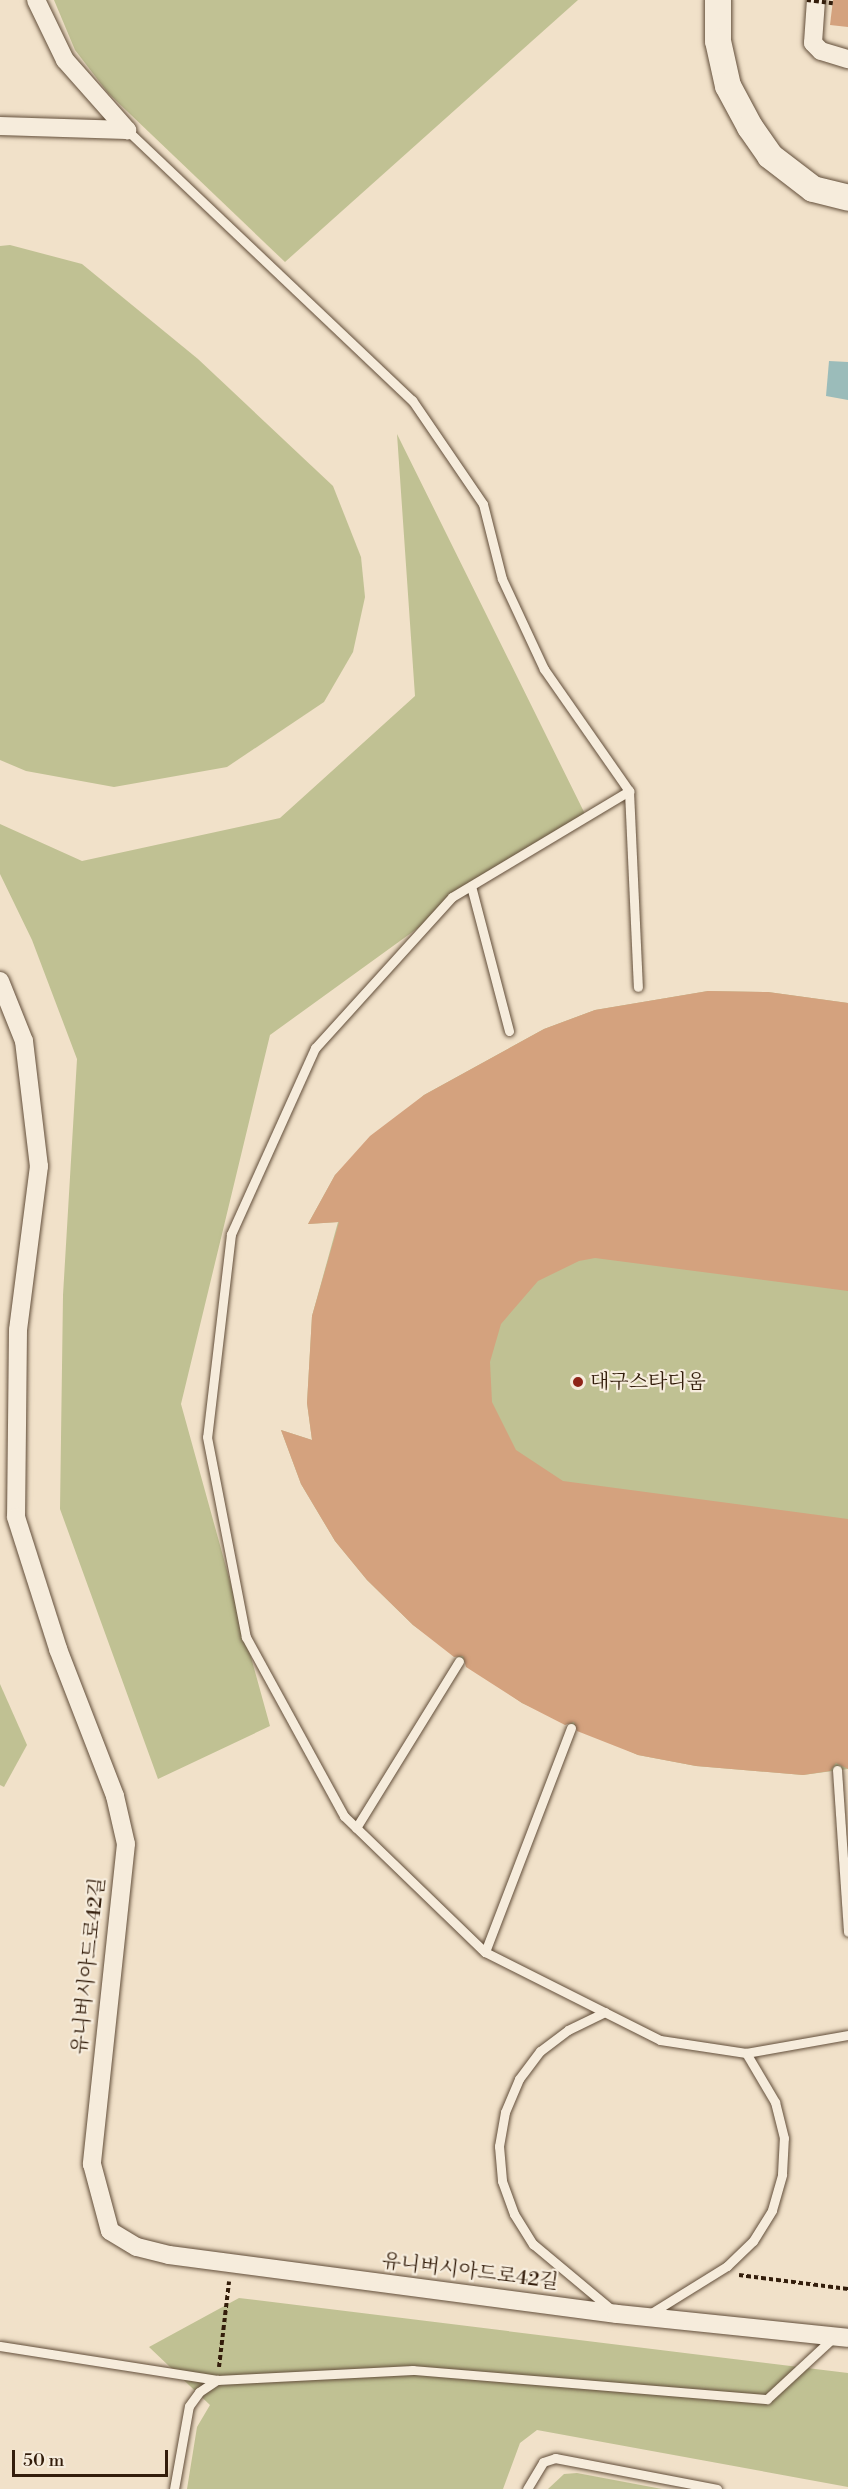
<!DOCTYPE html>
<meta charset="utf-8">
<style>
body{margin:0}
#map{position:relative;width:848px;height:2489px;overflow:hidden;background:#f1e1c9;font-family:"Libre Bodoni","Noto Serif KR",serif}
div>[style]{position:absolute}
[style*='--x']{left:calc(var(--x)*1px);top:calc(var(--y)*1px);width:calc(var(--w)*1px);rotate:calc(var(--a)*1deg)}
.green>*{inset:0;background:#c0c193}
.water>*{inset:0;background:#9bbcba}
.building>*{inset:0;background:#d4a27e}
.path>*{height:4px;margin-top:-2px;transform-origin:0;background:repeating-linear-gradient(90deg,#331d0b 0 4.5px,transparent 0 7.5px)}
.roads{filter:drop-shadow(0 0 2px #624e3a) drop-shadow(0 0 2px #624e3a)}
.service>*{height:9px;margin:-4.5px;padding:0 4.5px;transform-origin:4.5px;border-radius:4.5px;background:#f6ecdc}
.minor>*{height:18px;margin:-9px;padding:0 9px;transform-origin:9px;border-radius:9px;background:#f6ecdc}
.secondary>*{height:26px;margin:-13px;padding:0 13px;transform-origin:13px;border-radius:13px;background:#f6ecdc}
.path-bridge>*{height:4px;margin-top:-2px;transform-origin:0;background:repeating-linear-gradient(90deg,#331d0b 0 4.5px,transparent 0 7.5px)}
.dots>*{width:16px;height:16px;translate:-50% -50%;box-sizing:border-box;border:3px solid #f6ecdc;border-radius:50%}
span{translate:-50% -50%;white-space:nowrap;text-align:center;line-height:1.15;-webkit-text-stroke:4.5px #f6ecdc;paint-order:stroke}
.poi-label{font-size:20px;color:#331d0b}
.left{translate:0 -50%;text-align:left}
.street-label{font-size:20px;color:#331d0b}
.scale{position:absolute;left:12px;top:2450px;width:156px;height:27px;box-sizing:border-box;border:3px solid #331d0b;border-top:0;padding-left:8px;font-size:18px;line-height:21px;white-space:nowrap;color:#331d0b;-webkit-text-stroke:4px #f6ecdc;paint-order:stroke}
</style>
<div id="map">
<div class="green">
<i style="clip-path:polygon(54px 0,578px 0,285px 262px,108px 93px,75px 50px)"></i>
<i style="clip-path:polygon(10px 245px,82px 264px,198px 359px,333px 486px,361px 557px,365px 597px,353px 652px,324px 702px,227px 767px,114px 787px,26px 771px,0 760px,0 246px)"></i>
<i style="clip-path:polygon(397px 434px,586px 816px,465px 894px,270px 1035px,181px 1404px,270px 1726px,158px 1779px,60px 1509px,63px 1295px,77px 1059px,32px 940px,0 874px,0 824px,82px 861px,280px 818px,415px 696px)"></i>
<i style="clip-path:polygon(708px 991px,768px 992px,848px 1003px,848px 1769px,803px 1775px,696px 1766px,638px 1755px,522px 1703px,413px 1625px,367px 1580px,335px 1541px,301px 1484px,281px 1430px,312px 1440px,307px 1403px,312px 1316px,338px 1222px,308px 1224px,335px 1175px,424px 1095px,544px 1029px,595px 1010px)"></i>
<i style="clip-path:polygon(0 1684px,27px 1745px,4px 1787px,0 1785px)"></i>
<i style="clip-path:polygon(239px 2298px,848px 2373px,848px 2487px,537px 2430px,520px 2443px,503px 2489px,187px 2489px,197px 2427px,210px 2405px,149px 2347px)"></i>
<i style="clip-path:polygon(577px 2473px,662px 2489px,548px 2489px,564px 2474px)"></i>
</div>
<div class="water">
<i style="clip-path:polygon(829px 361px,848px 362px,848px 400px,826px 396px)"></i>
</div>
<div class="building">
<i style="clip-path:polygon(833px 0,848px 0,848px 27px,830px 25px)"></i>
<i style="clip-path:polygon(708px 991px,768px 992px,848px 1003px,848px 1291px,595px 1258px,579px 1261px,538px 1281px,501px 1324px,490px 1362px,492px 1402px,516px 1450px,563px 1481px,848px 1519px,848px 1769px,836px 1763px,830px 1771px,803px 1775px,696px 1766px,638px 1755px,577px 1731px,574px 1722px,565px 1725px,522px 1703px,466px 1667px,463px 1656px,454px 1657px,413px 1625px,367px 1580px,335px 1541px,301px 1484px,281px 1430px,312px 1440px,307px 1403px,312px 1316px,339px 1222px,308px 1224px,335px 1175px,370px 1136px,424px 1095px,544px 1029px,595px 1010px)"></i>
</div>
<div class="path">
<i style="--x:739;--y:2275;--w:110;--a:7.3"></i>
<i style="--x:219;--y:2367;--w:86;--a:-83.3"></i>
</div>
<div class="roads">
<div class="service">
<i style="--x:127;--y:130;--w:393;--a:43.5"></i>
<i style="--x:412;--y:400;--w:126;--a:55.7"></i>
<i style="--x:483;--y:504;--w:77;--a:75.8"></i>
<i style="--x:502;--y:579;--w:99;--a:65"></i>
<i style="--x:544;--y:669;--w:149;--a:55.1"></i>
<i style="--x:629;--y:791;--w:196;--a:87.4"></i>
<i style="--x:629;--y:791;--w:206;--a:149.1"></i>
<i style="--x:452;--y:897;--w:204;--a:132.2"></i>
<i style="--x:315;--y:1048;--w:204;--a:114.3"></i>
<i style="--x:231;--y:1234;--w:204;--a:96.7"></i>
<i style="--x:207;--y:1437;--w:204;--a:79"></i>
<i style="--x:246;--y:1637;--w:204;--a:61.3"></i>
<i style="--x:344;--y:1816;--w:196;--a:44"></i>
<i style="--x:485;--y:1952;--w:196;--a:26.7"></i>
<i style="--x:660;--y:2040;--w:87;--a:8.6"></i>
<i style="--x:746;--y:2053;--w:104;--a:-10"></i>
<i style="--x:471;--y:886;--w:150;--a:75.3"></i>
<i style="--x:837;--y:1770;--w:162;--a:86.1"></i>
<i style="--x:356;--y:1828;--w:196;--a:-58.3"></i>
<i style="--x:485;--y:1952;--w:240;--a:-69"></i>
<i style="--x:605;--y:2012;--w:41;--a:154.1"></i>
<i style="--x:568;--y:2030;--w:35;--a:143"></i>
<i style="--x:540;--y:2051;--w:35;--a:127"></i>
<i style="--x:519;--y:2079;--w:36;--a:113"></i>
<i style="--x:505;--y:2112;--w:35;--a:100"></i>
<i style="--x:499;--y:2146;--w:35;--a:85"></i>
<i style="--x:502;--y:2181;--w:35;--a:70"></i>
<i style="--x:514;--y:2214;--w:36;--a:58"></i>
<i style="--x:533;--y:2244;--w:103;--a:39.9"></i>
<i style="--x:648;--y:2315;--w:93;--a:-31.8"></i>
<i style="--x:727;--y:2266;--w:36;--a:-44"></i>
<i style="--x:753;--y:2241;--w:36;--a:-58"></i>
<i style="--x:772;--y:2210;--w:37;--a:-74"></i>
<i style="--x:782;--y:2174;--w:36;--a:-87"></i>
<i style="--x:784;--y:2138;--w:37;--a:-104"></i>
<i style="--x:775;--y:2102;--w:57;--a:-120.6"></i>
<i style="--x:0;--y:2346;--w:220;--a:8.9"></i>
<i style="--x:217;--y:2380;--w:196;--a:-2.9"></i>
<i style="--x:413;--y:2370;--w:355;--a:4.7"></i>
<i style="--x:767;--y:2399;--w:91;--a:-42.8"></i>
<i style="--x:174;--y:2489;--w:84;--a:-79.8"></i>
<i style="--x:189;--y:2406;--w:17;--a:-54"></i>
<i style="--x:199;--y:2392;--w:22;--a:-34"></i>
<i style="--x:527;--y:2489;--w:31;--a:-59"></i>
<i style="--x:543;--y:2462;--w:13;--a:-18"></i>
<i style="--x:555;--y:2458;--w:165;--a:10.8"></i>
</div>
<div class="minor">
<i style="--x:36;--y:0;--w:67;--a:64.2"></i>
<i style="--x:65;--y:60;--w:94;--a:48.5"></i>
<i style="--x:816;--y:0;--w:43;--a:94"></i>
<i style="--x:813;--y:43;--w:11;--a:45"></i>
<i style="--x:821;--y:51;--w:28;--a:17"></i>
<i style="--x:0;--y:126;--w:127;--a:1.8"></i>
<i style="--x:0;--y:981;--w:65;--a:68.2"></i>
<i style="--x:24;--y:1041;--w:126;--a:83.2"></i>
<i style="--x:39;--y:1166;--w:165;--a:97.3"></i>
<i style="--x:18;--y:1330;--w:187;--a:90.6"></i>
<i style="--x:16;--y:1517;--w:139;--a:72.3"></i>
<i style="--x:58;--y:1649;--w:158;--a:68.8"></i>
<i style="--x:115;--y:1796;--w:49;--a:77.1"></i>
<i style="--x:126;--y:1844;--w:322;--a:96.1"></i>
<i style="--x:92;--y:2164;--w:69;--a:75"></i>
<i style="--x:110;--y:2231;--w:31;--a:31"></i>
<i style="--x:137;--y:2247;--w:33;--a:14"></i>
<i style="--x:169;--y:2255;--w:452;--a:7.5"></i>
<i style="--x:617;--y:2314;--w:232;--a:5.9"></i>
</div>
<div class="secondary">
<i style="--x:718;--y:0;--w:41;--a:90"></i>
<i style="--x:718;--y:41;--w:46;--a:77.5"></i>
<i style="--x:728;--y:86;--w:47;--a:61.8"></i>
<i style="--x:750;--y:127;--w:35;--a:55"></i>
<i style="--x:770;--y:156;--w:54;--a:37.5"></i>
<i style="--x:813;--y:189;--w:36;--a:14"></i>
</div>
</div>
<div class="path-bridge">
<i style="--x:807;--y:0;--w:26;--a:7"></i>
</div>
<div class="dots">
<i style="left:578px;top:1382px;background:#8f2418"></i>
</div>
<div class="poi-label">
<span class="left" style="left:590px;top:1382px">대구스타디움</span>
</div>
<div class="street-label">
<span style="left:89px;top:1966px;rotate:-84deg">유니버시아드로42길</span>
<span style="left:470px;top:2272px;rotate:7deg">유니버시아드로42길</span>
</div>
<div class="scale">50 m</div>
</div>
